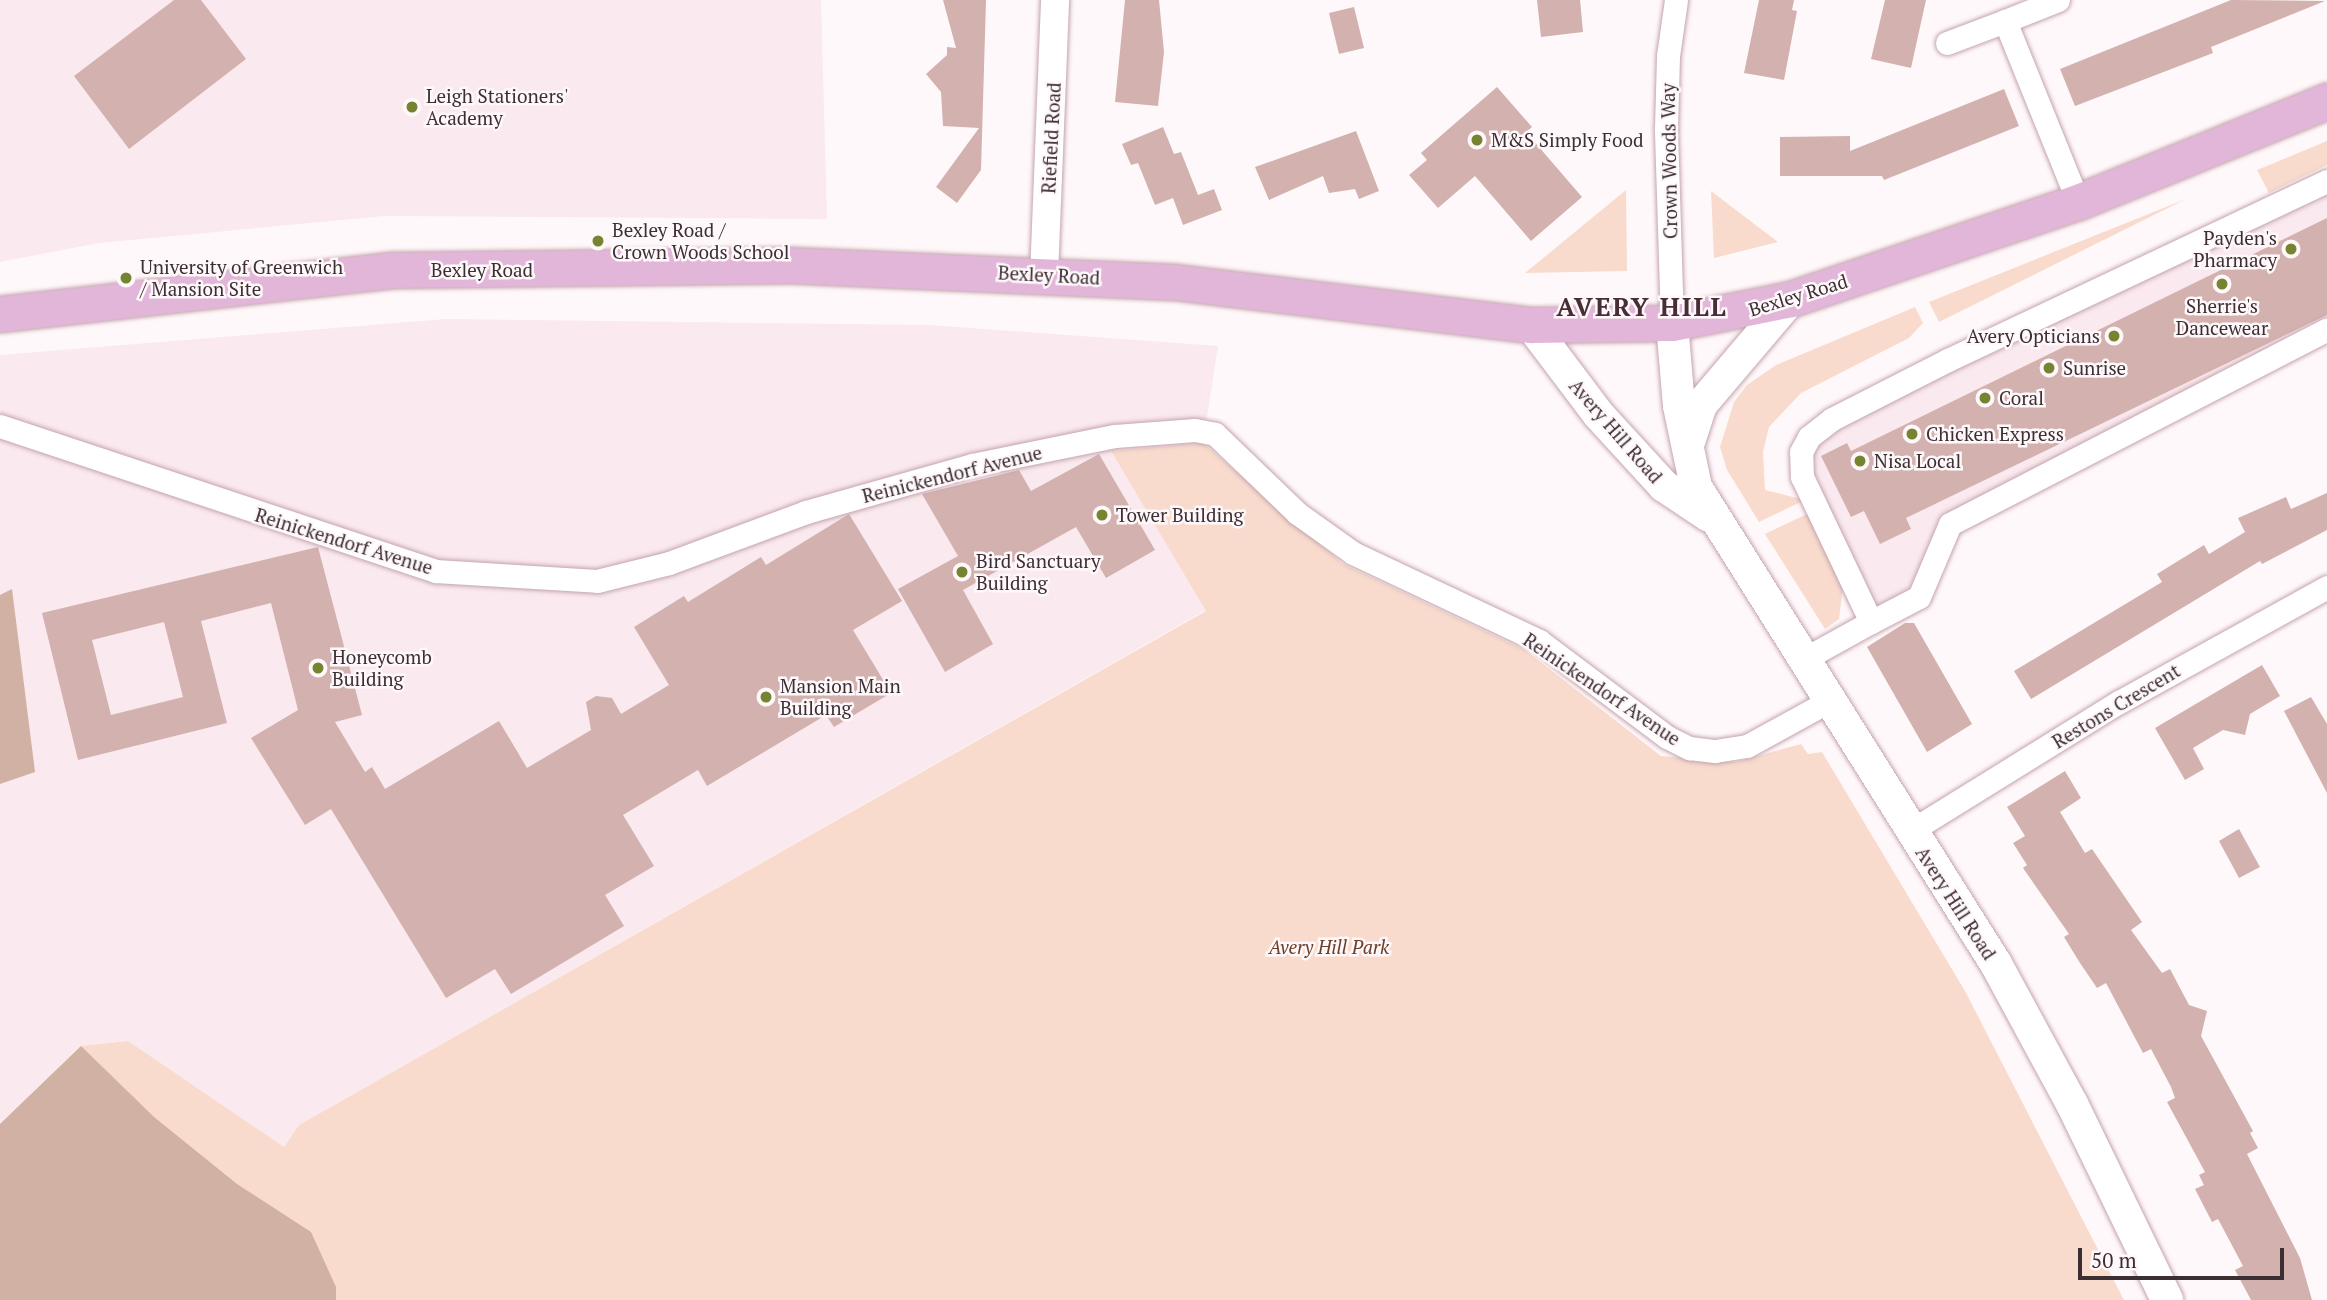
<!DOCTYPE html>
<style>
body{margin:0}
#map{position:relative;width:2327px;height:1300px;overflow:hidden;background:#fff8fa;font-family:"PT Serif",serif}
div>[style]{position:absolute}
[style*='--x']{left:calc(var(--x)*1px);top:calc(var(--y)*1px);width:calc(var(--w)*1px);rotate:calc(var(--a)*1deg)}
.built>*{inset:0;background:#fae9ee}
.green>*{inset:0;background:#f8dbcd}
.forest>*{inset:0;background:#d0b1a3}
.building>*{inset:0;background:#d2b1af}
.roads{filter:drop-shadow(0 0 2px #c4a4ae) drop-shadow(0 0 2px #c4a4ae)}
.minor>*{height:23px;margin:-11.5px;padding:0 11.5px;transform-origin:11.5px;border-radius:11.5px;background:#fff}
.tertiary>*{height:28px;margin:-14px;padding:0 14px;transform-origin:14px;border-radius:14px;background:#fff}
.secondary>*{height:32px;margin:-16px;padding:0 16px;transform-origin:16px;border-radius:16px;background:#fff}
.primary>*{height:35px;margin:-17.5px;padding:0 17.5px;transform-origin:17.5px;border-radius:17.5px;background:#e2b6d9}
.dots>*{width:19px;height:19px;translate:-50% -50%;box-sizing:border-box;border:4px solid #fff8fa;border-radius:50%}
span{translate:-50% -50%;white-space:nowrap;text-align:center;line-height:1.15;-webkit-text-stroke:5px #fff8fa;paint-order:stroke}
.poi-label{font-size:19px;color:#3c2f33}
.left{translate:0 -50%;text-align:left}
.right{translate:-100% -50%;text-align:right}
.street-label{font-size:19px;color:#3c2f33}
.park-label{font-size:19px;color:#6c3f29;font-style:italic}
.district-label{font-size:26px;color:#472e36;font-weight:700;letter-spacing:2px}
.scale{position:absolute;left:2078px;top:1248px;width:206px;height:32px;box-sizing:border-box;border:4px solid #3c2f33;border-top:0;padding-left:9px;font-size:21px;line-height:24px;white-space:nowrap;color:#3c2f33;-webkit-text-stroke:5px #fff8fa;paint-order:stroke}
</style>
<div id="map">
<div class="built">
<i style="clip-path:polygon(0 0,821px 0,827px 219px,384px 216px,99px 243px,0 262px)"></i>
<i style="clip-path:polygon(2327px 181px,2327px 340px,1947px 519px,1919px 597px,1871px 622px,1816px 504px,1809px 437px)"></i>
<i style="clip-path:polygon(446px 319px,929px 325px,1218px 346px,1203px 443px,1111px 451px,1206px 610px,299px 1125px,284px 1147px,127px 1041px,80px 1046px,0 1124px,0 355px)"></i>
</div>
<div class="green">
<i style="clip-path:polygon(2327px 141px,2327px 165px,2269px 193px,2257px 170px)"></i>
<i style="clip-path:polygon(1626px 190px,1627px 271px,1525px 273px)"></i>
<i style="clip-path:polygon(1711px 191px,1778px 242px,1714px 258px)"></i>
<i style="clip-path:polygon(2186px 199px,1939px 322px,1929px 302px)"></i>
<i style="clip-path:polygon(1915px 307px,1923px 323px,1909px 338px,1801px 393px,1769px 427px,1763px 452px,1765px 490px,1805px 500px,1759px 522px,1727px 470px,1720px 447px,1734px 402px,1747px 385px,1776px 365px)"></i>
<i style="clip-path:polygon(1203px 443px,1343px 564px,1525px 650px,1661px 756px,1736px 762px,1801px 744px,1808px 754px,1822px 752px,1965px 991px,2124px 1300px,0 1300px,0 1124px,81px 1046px,128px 1041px,284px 1147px,299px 1125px,1206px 611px,1111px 451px)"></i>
<i style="clip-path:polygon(1809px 513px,1843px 586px,1839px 619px,1825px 629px,1765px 534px)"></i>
</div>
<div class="forest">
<i style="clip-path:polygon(12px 589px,35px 772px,0 784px,0 595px)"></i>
<i style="clip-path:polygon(81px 1046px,154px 1117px,237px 1184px,311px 1232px,336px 1287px,336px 1300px,0 1300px,0 1124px)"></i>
</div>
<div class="building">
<i style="clip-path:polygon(174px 0,201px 0,246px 59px,129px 149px,74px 76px)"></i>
<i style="clip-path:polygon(943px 0,986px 0,981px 170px,957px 203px,936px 187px,979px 128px,943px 126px,941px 92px,926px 74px,947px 55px,947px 47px,956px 48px)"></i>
<i style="clip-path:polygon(1125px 0,1159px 0,1164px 52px,1158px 106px,1115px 102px)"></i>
<i style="clip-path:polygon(1537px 0,1580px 0,1583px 32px,1541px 37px)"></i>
<i style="clip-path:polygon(1759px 0,1794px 0,1792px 10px,1797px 11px,1784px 80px,1744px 73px)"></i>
<i style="clip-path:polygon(1885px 0,1926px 0,1911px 68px,1871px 59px)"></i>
<i style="clip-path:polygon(2231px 0,2325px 1px,2211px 47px,2213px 53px,2075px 106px,2060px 69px)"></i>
<i style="clip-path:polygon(1354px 7px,1364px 48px,1339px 54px,1329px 13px)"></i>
<i style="clip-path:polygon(1497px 87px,1532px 127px,1526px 132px,1582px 197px,1531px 241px,1475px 176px,1438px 208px,1409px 175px,1427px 160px,1421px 153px)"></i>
<i style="clip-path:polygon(2004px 89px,2019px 126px,1884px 180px,1882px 176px,1780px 176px,1780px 137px,1850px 136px,1850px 151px)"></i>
<i style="clip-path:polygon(1163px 127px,1174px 154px,1181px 152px,1198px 195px,1214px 189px,1222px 210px,1183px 225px,1173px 198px,1155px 205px,1138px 163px,1131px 165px,1122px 144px)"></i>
<i style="clip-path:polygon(1356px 131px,1379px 191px,1359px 199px,1355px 189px,1329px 193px,1323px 176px,1269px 200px,1255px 167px)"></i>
<i style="clip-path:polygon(2327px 218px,2327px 315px,1906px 518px,1911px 529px,1880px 544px,1864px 511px,1851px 517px,1821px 456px,1847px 443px,1851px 451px)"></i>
<i style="clip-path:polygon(1099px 454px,1155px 550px,1106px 578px,1076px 527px,963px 590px,993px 644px,945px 672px,898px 589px,958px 556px,922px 494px,1019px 470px,1031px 491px)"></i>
<i style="clip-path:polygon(2327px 493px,2327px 530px,2262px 564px,2260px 561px,2031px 699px,2014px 671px,2162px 582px,2157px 574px,2204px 545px,2209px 554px,2245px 532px,2238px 518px,2286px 497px,2291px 509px)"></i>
<i style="clip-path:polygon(evenodd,849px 514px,902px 601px,853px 630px,891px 693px,834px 727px,826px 715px,707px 786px,698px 770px,623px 815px,654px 866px,605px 895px,624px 926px,511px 994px,495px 969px,446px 998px,331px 809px,305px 825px,251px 738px,298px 710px,271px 603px,201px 621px,227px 723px,78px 760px,42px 613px,318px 547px,362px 715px,335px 722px,365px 772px,372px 767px,385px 789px,499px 721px,527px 768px,591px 730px,586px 702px,596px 696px,612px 698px,621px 714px,669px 685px,634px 627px,684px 596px,688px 602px,761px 557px,766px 565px,849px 514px,164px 622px,183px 697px,111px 715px,92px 640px,164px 622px)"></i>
<i style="clip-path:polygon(1905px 623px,1914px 623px,1972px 724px,1927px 752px,1867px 647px)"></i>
<i style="clip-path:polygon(2262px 665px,2280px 696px,2250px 714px,2245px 735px,2223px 730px,2193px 748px,2204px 769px,2185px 780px,2155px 728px)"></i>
<i style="clip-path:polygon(2311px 697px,2327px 724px,2327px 793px,2284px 711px)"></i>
<i style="clip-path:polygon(2065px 771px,2081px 798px,2060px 812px,2085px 853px,2092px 849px,2142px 922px,2131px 930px,2162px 973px,2170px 969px,2189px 1005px,2207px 1011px,2201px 1036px,2253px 1131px,2250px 1133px,2258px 1148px,2247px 1154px,2300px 1258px,2312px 1300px,2251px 1300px,2235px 1270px,2243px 1266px,2218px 1219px,2212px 1222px,2195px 1189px,2204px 1185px,2199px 1175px,2205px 1172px,2167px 1102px,2175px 1098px,2171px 1087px,2151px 1049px,2143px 1053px,2106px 983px,2097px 988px,2080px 963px,2064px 937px,2069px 934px,2023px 868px,2027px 865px,2013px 843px,2025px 836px,2007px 807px)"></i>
<i style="clip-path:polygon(2239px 829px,2260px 867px,2239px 878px,2219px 841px)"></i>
</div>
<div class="roads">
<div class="minor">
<i style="--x:2005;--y:21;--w:57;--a:-21.6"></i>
<i style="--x:1947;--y:43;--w:62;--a:-20.8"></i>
<i style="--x:2005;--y:21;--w:195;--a:68"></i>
<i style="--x:1672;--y:323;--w:195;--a:-91.8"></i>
<i style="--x:1666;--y:128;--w:72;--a:-88.4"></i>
<i style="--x:1668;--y:56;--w:57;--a:-81.9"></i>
<i style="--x:0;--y:426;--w:459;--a:18.4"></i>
<i style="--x:435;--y:571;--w:162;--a:3.5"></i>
<i style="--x:597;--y:581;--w:74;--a:-14"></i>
<i style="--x:669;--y:563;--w:146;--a:-20.4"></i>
<i style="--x:806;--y:512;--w:173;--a:-15.8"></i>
<i style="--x:972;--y:465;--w:146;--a:-11.5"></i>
<i style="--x:1115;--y:436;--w:80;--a:-4.3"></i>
<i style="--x:1195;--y:430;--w:20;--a:11"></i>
<i style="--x:1215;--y:434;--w:114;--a:43.9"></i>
<i style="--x:1297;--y:513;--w:69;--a:35.5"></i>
<i style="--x:1353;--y:553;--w:206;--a:25.3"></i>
<i style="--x:1539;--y:641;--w:160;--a:36.9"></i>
<i style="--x:1667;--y:737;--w:25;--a:27"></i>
<i style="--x:1689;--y:748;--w:26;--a:7"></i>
<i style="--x:1715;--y:751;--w:32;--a:-9"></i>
<i style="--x:1747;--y:746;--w:94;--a:-28.8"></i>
<i style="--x:1871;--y:622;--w:54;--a:-27.5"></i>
<i style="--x:1919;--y:597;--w:79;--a:-67"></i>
<i style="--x:1950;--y:524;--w:424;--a:-27.3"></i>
<i style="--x:1804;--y:659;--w:77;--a:-28.9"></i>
<i style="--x:1871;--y:622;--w:161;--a:-115.4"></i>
<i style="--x:1802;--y:477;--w:25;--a:-92"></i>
<i style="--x:1801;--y:452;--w:17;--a:-62"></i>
<i style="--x:1809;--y:437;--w:29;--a:-38"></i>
<i style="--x:1832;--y:419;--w:130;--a:-27"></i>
<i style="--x:1948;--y:360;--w:419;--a:-25.3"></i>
<i style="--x:1909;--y:832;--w:247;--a:-31.8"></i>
<i style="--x:2119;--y:702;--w:238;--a:-28.9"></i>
</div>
<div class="tertiary">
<i style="--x:1044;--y:276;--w:276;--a:-87.7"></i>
</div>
<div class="secondary">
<i style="--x:1672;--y:323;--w:83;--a:85.2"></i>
<i style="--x:1679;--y:406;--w:83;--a:78.1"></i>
<i style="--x:1696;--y:487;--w:563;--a:57.83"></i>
<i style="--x:1996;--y:964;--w:159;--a:61.5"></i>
<i style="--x:2072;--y:1104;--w:218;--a:64.1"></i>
<i style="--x:1531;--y:325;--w:111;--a:53"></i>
<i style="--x:1598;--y:414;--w:98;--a:47.5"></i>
<i style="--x:1664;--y:486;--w:54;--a:33.7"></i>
<i style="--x:1688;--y:445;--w:42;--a:-72"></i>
<i style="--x:1701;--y:405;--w:139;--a:-49.7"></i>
</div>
<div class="primary">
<i style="--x:0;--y:314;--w:393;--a:-6.4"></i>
<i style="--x:391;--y:270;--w:396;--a:-0.7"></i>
<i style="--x:787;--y:265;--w:388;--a:2.5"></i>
<i style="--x:1175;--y:282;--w:359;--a:6.9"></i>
<i style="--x:1531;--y:325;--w:141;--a:-0.8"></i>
<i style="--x:1672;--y:323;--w:121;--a:-11.4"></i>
<i style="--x:1791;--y:299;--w:303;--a:-18.7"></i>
<i style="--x:2078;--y:202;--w:269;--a:-22.1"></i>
</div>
</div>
<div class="dots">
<i style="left:412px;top:107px;background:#768432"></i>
<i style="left:1477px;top:140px;background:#768432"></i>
<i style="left:598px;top:241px;background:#768432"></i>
<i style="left:2291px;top:249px;background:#768432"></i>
<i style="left:126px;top:278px;background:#768432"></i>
<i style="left:2222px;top:284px;background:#768432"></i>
<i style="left:2114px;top:336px;background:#768432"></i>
<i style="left:2049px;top:368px;background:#768432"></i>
<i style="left:1985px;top:398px;background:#768432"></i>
<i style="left:1912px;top:434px;background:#768432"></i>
<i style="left:1860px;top:461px;background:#768432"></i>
<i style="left:1102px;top:515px;background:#768432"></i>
<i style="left:962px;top:572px;background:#768432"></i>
<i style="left:318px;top:668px;background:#768432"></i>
<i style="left:766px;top:697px;background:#768432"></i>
</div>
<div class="poi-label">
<span class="left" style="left:426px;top:107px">Leigh Stationers'<br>Academy</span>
<span class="left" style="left:1491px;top:140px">M&amp;S Simply Food</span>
<span class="left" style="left:612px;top:241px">Bexley Road /<br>Crown Woods School</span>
<span class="right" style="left:2277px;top:249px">Payden's<br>Pharmacy</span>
<span class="left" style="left:140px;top:278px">University of Greenwich<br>/ Mansion Site</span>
<span style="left:2222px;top:317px">Sherrie's<br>Dancewear</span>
<span class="right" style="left:2100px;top:336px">Avery Opticians</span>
<span class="left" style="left:2063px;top:368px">Sunrise</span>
<span class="left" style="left:1999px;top:398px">Coral</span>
<span class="left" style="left:1926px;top:434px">Chicken Express</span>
<span class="left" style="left:1874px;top:461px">Nisa Local</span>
<span class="left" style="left:1116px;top:515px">Tower Building</span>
<span class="left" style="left:976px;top:572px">Bird Sanctuary<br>Building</span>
<span class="left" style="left:332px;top:668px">Honeycomb<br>Building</span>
<span class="left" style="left:780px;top:697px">Mansion Main<br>Building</span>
</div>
<div class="street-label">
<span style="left:1051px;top:138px;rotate:-87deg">Riefield Road</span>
<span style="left:1669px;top:161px;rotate:-91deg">Crown Woods Way</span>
<span style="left:482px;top:270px">Bexley Road</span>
<span style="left:1049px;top:275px;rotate:3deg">Bexley Road</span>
<span style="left:1798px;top:295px;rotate:-17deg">Bexley Road</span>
<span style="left:1616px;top:431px;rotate:49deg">Avery Hill Road</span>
<span style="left:952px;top:474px;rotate:-14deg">Reinickendorf Avenue</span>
<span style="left:344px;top:541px;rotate:17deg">Reinickendorf Avenue</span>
<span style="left:1602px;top:689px;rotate:34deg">Reinickendorf Avenue</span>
<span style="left:2116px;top:706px;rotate:-31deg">Restons Crescent</span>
<span style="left:1956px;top:903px;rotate:57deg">Avery Hill Road</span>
</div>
<div class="park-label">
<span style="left:1329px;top:947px">Avery Hill Park</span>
</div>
<div class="district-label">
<span style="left:1642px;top:307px">AVERY HILL</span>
</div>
<div class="scale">50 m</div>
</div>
